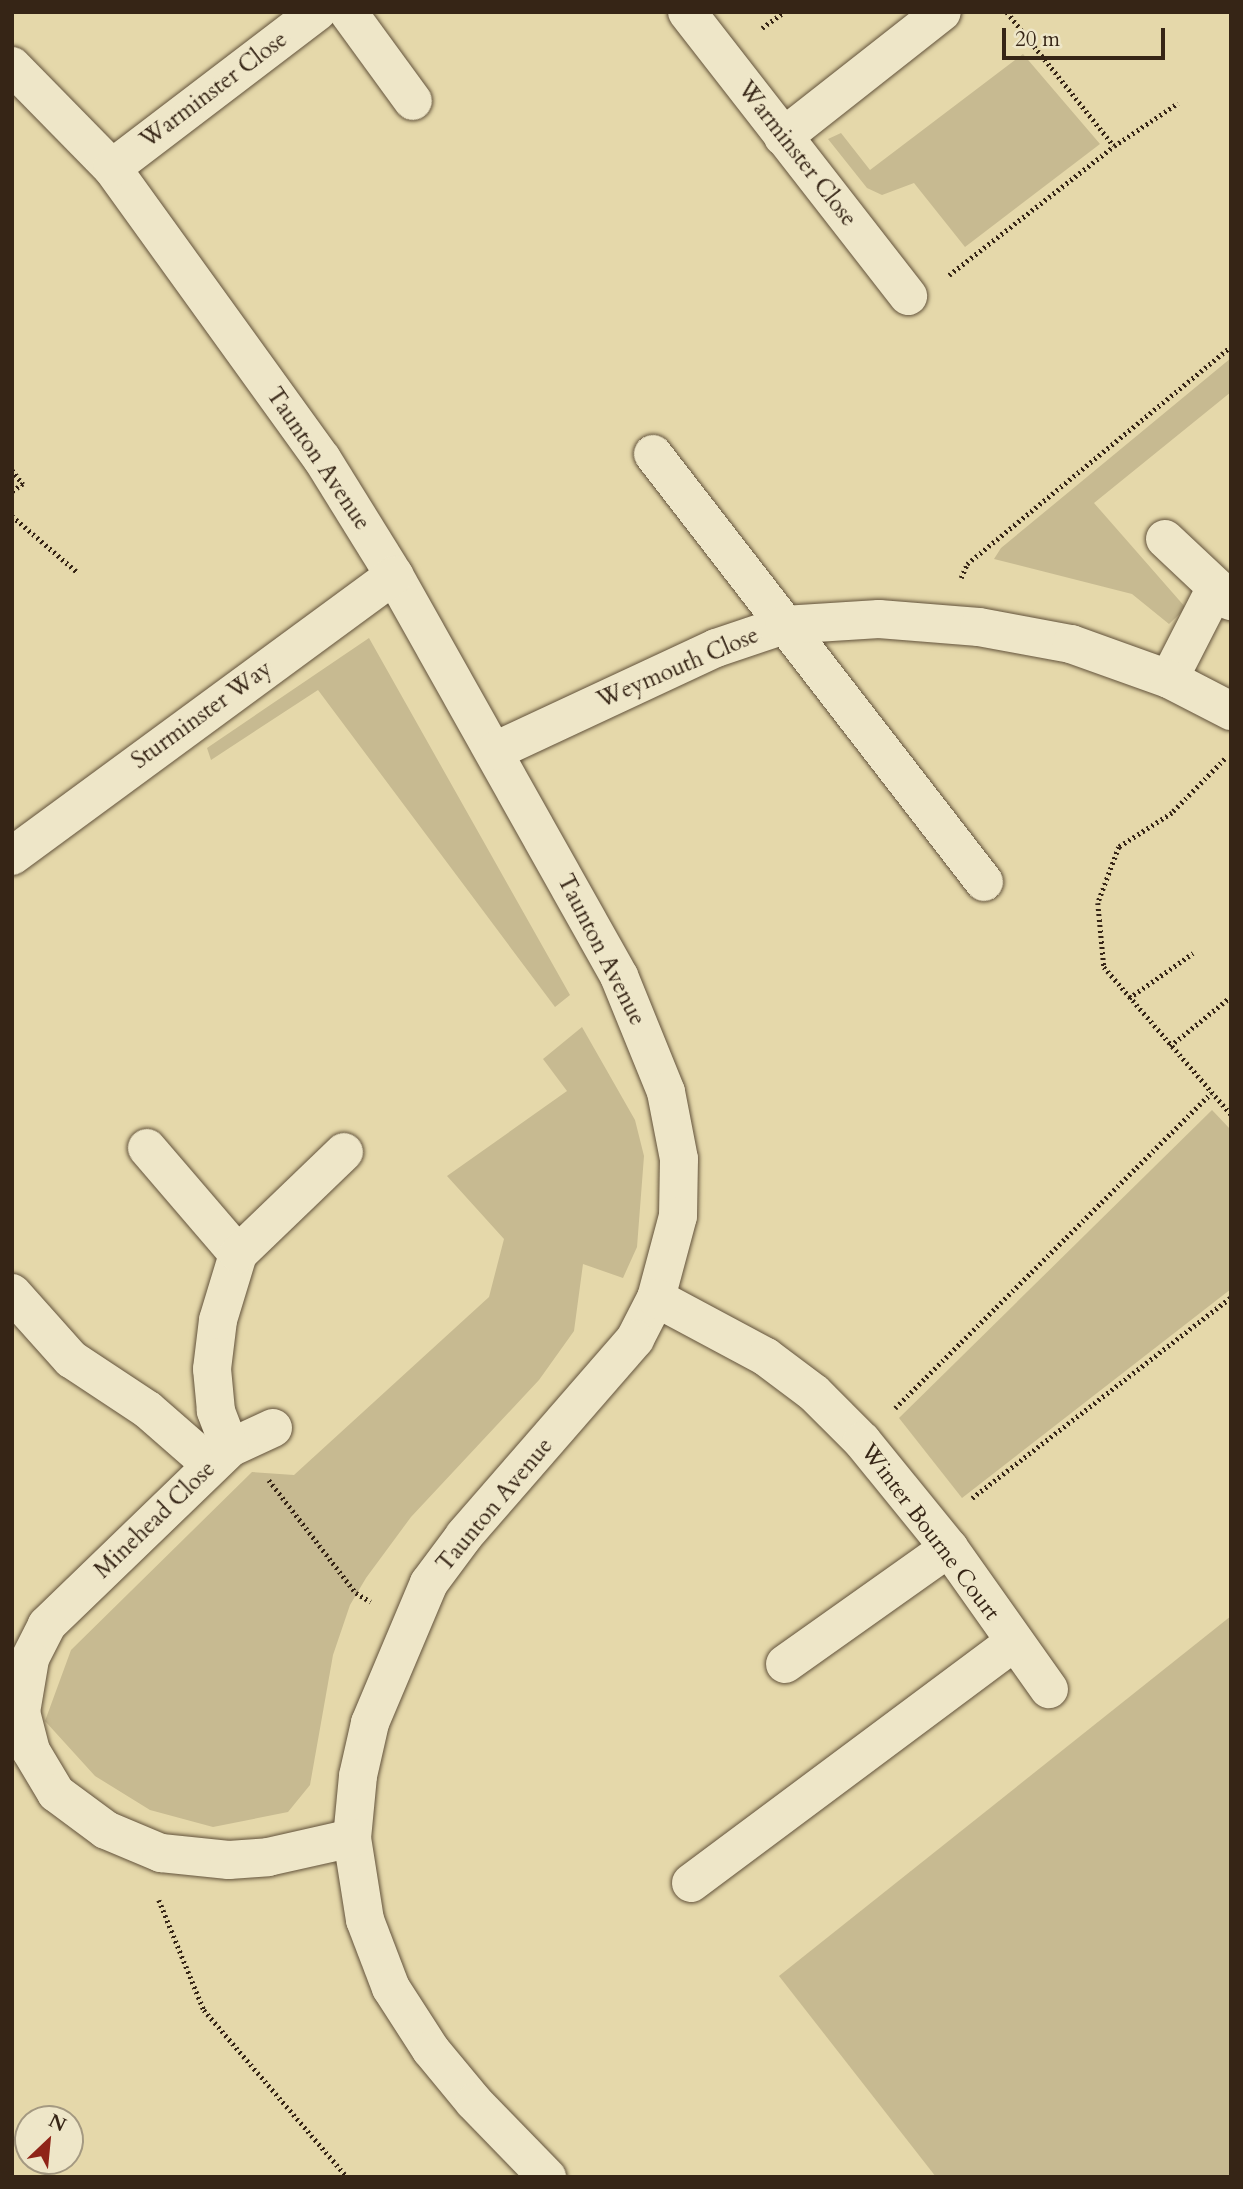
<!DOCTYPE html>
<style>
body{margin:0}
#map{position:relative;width:1243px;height:2189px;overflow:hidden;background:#e5d8aa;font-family:Cardo,serif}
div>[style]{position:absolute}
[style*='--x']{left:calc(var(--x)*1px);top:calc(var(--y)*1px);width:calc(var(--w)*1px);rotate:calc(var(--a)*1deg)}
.green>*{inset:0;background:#c7ba91}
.path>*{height:4.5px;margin-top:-2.25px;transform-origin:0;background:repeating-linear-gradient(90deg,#362516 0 2px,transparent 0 5.5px)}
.roads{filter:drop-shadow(0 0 2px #62523b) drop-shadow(0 0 2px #62523b)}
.minor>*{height:38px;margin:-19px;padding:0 19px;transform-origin:19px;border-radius:19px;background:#eee6c8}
span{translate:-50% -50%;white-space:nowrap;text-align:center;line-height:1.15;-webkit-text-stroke:6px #eee6c8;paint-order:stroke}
.street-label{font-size:23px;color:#362516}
.frame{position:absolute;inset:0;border:14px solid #362516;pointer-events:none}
.north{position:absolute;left:14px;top:2105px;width:70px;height:70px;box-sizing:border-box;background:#eee6c8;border:2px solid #a49981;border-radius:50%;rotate:26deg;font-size:19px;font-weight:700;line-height:28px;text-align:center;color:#362516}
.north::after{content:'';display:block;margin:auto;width:24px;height:32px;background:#8f2418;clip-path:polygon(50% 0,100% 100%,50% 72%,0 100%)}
.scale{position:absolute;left:1002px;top:28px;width:163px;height:32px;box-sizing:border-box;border:4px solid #362516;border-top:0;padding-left:9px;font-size:21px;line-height:24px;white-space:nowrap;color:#362516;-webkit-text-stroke:5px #eee6c8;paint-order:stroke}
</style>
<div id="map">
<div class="green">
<i style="clip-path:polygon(1023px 54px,1100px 144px,965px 247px,914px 183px,882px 195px,867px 188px,828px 139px,841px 133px,870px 170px)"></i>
<i style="clip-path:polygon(1231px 358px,1231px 392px,1094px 503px,1186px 608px,1169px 624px,1132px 594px,994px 559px,1001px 548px)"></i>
<i style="clip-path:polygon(369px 638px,570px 995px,555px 1007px,318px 690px,211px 760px,207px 748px)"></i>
<i style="clip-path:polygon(582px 1027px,635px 1120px,644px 1156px,637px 1247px,623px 1278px,583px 1264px,574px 1331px,539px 1380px,411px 1517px,366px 1578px,350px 1605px,333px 1655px,310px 1785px,288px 1812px,213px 1827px,150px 1810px,95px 1776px,45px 1721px,71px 1650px,252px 1472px,294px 1475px,489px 1297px,504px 1239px,447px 1176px,567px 1091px,543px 1059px)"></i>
<i style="clip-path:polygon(1212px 1110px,1231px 1130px,1231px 1289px,962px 1498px,899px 1418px)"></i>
<i style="clip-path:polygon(1231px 1616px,1231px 2177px,936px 2177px,779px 1976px)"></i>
</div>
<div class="path">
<i style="--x:1007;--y:12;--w:171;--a:51.4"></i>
<i style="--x:762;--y:28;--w:27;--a:-36"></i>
<i style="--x:949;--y:275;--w:209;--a:-38"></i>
<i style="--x:1114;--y:146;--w:77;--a:-33.9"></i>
<i style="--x:12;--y:470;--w:18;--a:52"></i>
<i style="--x:23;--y:484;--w:14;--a:144"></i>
<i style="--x:12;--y:516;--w:86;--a:40.7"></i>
<i style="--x:961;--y:578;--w:15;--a:-67"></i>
<i style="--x:967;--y:564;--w:342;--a:-39.5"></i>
<i style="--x:1225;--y:759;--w:76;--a:134.5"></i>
<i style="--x:1172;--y:813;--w:63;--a:147.3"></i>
<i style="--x:1119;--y:847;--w:60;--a:110.6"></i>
<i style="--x:1098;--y:903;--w:64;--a:84.6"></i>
<i style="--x:1104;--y:967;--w:194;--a:49.2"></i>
<i style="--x:1129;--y:998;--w:78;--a:-35.1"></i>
<i style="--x:1170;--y:1046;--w:76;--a:-39.1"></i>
<i style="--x:895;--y:1408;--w:446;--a:-44.9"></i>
<i style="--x:269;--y:1480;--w:143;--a:52.4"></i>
<i style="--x:356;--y:1593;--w:17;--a:31"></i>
<i style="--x:972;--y:1498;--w:328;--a:-37.8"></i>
<i style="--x:159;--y:1900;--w:119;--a:67.8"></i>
<i style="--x:204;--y:2010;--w:220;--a:49.4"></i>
</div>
<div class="roads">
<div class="minor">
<i style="--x:348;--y:12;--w:110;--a:53.9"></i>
<i style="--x:687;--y:12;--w:360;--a:52.1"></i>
<i style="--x:12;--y:66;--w:143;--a:45.6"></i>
<i style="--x:112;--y:168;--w:359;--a:54.2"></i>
<i style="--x:322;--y:459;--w:137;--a:58.2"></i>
<i style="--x:394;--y:575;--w:460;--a:60.7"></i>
<i style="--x:619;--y:976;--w:125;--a:67.9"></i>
<i style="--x:666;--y:1092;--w:68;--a:79"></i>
<i style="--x:679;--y:1159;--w:57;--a:91"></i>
<i style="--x:678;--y:1216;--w:85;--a:105"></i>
<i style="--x:656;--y:1298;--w:46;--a:117.1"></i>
<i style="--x:635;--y:1339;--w:261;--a:131"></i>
<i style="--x:464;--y:1536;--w:59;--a:126.7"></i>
<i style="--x:429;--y:1583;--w:152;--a:112.9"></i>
<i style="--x:370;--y:1723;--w:54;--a:102.8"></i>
<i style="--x:358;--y:1776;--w:62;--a:95.5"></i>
<i style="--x:352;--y:1838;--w:83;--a:81"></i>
<i style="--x:365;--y:1920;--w:73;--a:69.1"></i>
<i style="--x:391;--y:1988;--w:74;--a:57.2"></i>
<i style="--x:431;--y:2050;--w:67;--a:50.4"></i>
<i style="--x:474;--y:2102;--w:105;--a:45.8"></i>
<i style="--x:783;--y:137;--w:202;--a:-38.2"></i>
<i style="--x:112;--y:168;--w:258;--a:-37.3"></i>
<i style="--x:653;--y:454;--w:541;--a:52.28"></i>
<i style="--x:1165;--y:539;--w:91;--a:43.2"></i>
<i style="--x:1169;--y:679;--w:103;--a:-62.9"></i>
<i style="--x:495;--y:751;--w:244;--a:-25"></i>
<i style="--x:716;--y:648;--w:72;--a:-18.7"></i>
<i style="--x:784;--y:625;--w:95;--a:-3.6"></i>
<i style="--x:879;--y:619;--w:100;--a:4.6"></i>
<i style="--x:979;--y:627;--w:94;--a:10.5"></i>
<i style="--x:1071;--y:644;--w:104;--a:19.7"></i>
<i style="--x:1169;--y:679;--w:70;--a:27.3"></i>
<i style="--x:12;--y:856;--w:474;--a:-36.3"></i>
<i style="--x:147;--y:1148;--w:140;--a:49.4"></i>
<i style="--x:12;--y:1293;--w:89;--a:48.2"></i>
<i style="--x:71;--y:1359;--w:92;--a:33.5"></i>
<i style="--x:148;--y:1410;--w:84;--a:41.1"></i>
<i style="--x:656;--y:1298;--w:125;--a:28.2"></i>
<i style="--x:766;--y:1357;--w:60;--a:36.9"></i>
<i style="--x:814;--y:1393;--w:68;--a:45"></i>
<i style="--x:862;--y:1441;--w:138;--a:50.9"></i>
<i style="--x:949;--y:1548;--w:173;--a:54.7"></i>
<i style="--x:273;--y:1428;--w:47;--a:155.1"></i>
<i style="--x:230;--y:1448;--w:255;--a:136"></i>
<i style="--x:47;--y:1625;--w:38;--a:117"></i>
<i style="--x:30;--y:1659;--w:54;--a:99.6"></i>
<i style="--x:21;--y:1712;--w:40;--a:75.6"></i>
<i style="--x:31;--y:1751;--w:49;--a:59.2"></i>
<i style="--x:56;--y:1793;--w:62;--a:36.5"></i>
<i style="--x:106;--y:1830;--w:60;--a:22.7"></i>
<i style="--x:161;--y:1853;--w:68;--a:5.9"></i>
<i style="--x:229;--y:1860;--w:39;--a:-4"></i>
<i style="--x:268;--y:1857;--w:86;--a:-12.7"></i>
<i style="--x:230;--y:1448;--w:40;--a:-111"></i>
<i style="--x:216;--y:1411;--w:42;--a:-95.4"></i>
<i style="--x:212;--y:1369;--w:49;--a:-83"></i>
<i style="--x:218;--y:1320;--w:69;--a:-73.1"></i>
<i style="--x:238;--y:1254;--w:147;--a:-43.9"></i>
<i style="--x:785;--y:1664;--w:201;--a:-35.3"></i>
<i style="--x:691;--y:1883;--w:402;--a:-36.7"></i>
</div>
</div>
<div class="street-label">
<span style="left:214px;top:90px;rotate:-37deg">Warminster Close</span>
<span style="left:797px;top:154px;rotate:52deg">Warminster Close</span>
<span style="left:318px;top:459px;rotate:56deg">Taunton Avenue</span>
<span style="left:678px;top:668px;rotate:-23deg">Weymouth Close</span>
<span style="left:202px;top:715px;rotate:-36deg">Sturminster Way</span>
<span style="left:601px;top:950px;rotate:63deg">Taunton Avenue</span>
<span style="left:495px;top:1505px;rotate:-50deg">Taunton Avenue</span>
<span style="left:155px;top:1520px;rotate:-44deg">Minehead Close</span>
<span style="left:930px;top:1532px;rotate:53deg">Winter Bourne Court</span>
</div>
<div class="frame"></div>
<div class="north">N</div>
<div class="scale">20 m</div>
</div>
